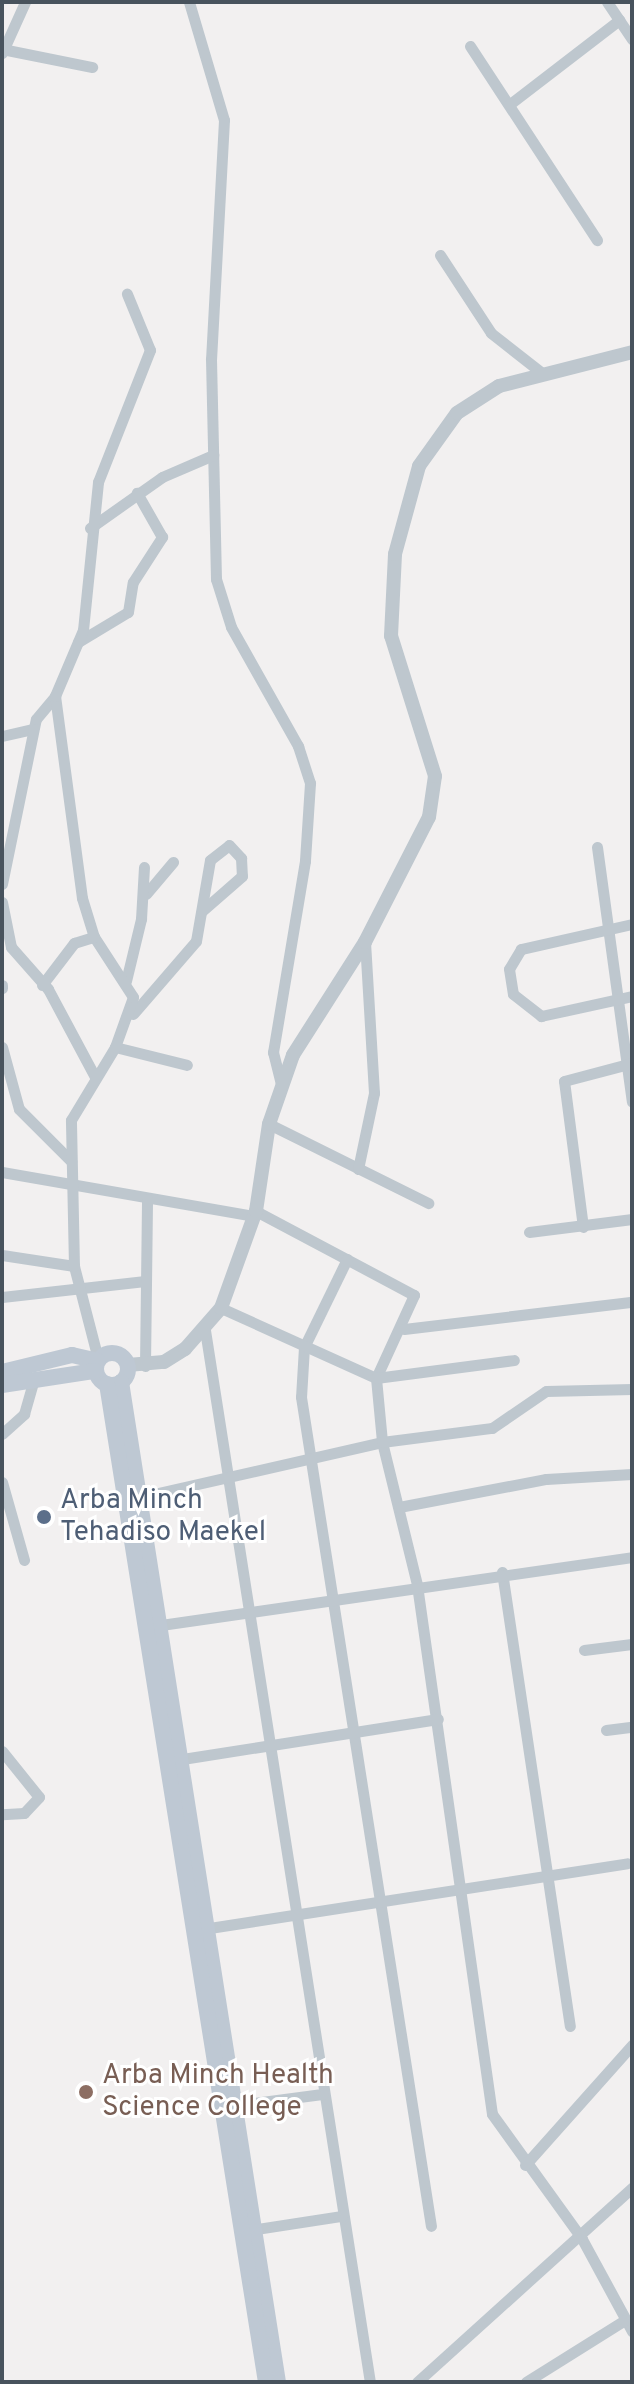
<!DOCTYPE html>
<style>
body{margin:0}
#map{position:relative;width:634px;height:2384px;overflow:hidden;background:#f2f0f0;font-family:Overpass,sans-serif}
div>[style]{position:absolute}
[style*='--x']{left:calc(var(--x)*1px);top:calc(var(--y)*1px);width:calc(var(--w)*1px);rotate:calc(var(--a)*1deg)}
.minor>*{height:11px;margin:-5.5px;padding:0 5.5px;transform-origin:5.5px;border-radius:5.5px;background:#bec7ce}
.tertiary>*{height:14px;margin:-7px;padding:0 7px;transform-origin:7px;border-radius:7px;background:#bec7ce}
.secondary>*{height:16px;margin:-8px;padding:0 8px;transform-origin:8px;border-radius:8px;background:#bec8d3}
.secondary>.ring{margin:-8px;padding:0;box-sizing:content-box;background:none;border:16px solid #bec8d3;border-radius:50%}
.dots>*{width:22px;height:22px;translate:-50% -50%;box-sizing:border-box;border:4px solid #fff;border-radius:50%}
span{translate:-50% -50%;white-space:nowrap;text-align:center;line-height:1.15;-webkit-text-stroke:6px #fff;paint-order:stroke}
.service-label{font-size:28px;color:#4e5e75}
.left{translate:0 -50%;text-align:left}
.education-label{font-size:28px;color:#785e54}
.frame{position:absolute;inset:0;border:4px solid #48535d;pointer-events:none}
</style>
<div id="map">
<div class="minor">
<i style="--x:189;--y:2;--w:123;--a:73.5"></i>
<i style="--x:224;--y:120;--w:239;--a:93.1"></i>
<i style="--x:211;--y:359;--w:220;--a:88.7"></i>
<i style="--x:216;--y:579;--w:50;--a:72.6"></i>
<i style="--x:231;--y:627;--w:137;--a:60.6"></i>
<i style="--x:298;--y:746;--w:39;--a:72"></i>
<i style="--x:310;--y:783;--w:78;--a:93.7"></i>
<i style="--x:305;--y:861;--w:194;--a:99.5"></i>
<i style="--x:273;--y:1052;--w:34;--a:76"></i>
<i style="--x:607;--y:2;--w:45;--a:56"></i>
<i style="--x:470;--y:46;--w:232;--a:56.8"></i>
<i style="--x:2;--y:49;--w:92;--a:11.3"></i>
<i style="--x:2;--y:53;--w:56;--a:-65.7"></i>
<i style="--x:510;--y:104;--w:138;--a:-37.6"></i>
<i style="--x:440;--y:255;--w:93;--a:56.8"></i>
<i style="--x:491;--y:333;--w:65;--a:38.1"></i>
<i style="--x:90;--y:528;--w:88;--a:-35.3"></i>
<i style="--x:162;--y:477;--w:56;--a:-23.3"></i>
<i style="--x:78;--y:642;--w:58;--a:-31"></i>
<i style="--x:128;--y:612;--w:30;--a:-81"></i>
<i style="--x:133;--y:582;--w:54;--a:-57.2"></i>
<i style="--x:162;--y:537;--w:51;--a:-119.6"></i>
<i style="--x:2;--y:736;--w:32;--a:-13"></i>
<i style="--x:597;--y:847;--w:257;--a:82.2"></i>
<i style="--x:2;--y:884;--w:168;--a:-78.4"></i>
<i style="--x:36;--y:719;--w:30;--a:-50"></i>
<i style="--x:146;--y:894;--w:42;--a:-49.8"></i>
<i style="--x:2;--y:902;--w:46;--a:78.7"></i>
<i style="--x:11;--y:947;--w:56;--a:48.6"></i>
<i style="--x:48;--y:989;--w:100;--a:61.9"></i>
<i style="--x:632;--y:924;--w:114;--a:167.3"></i>
<i style="--x:521;--y:949;--w:23;--a:121"></i>
<i style="--x:509;--y:969;--w:25;--a:81"></i>
<i style="--x:513;--y:994;--w:36;--a:38"></i>
<i style="--x:541;--y:1016;--w:93;--a:-12.4"></i>
<i style="--x:126;--y:981;--w:64;--a:-76.4"></i>
<i style="--x:141;--y:919;--w:52;--a:-86.7"></i>
<i style="--x:2;--y:985;--w:3;--a:90"></i>
<i style="--x:42;--y:985;--w:53;--a:-52.7"></i>
<i style="--x:74;--y:943;--w:21;--a:-17"></i>
<i style="--x:133;--y:1014;--w:96;--a:-49.2"></i>
<i style="--x:196;--y:941;--w:82;--a:-80.2"></i>
<i style="--x:210;--y:860;--w:24;--a:-38"></i>
<i style="--x:229;--y:845;--w:18;--a:47"></i>
<i style="--x:241;--y:858;--w:18;--a:87"></i>
<i style="--x:242;--y:876;--w:53;--a:138.8"></i>
<i style="--x:2;--y:1047;--w:64;--a:74.7"></i>
<i style="--x:19;--y:1109;--w:74;--a:45"></i>
<i style="--x:115;--y:1047;--w:74;--a:14"></i>
<i style="--x:269;--y:1124;--w:178;--a:26.4"></i>
<i style="--x:358;--y:1169;--w:78;--a:-78.1"></i>
<i style="--x:374;--y:1093;--w:151;--a:-93.4"></i>
<i style="--x:2;--y:1172;--w:255;--a:9.9"></i>
<i style="--x:256;--y:1211;--w:179;--a:28"></i>
<i style="--x:414;--y:1295;--w:91;--a:114.6"></i>
<i style="--x:376;--y:1378;--w:64;--a:84.6"></i>
<i style="--x:382;--y:1442;--w:147;--a:76.2"></i>
<i style="--x:417;--y:1585;--w:534;--a:81.93"></i>
<i style="--x:492;--y:2114;--w:154;--a:54.2"></i>
<i style="--x:582;--y:2239;--w:105;--a:61.5"></i>
<i style="--x:583;--y:1227;--w:147;--a:-97.4"></i>
<i style="--x:564;--y:1081;--w:70;--a:-14.8"></i>
<i style="--x:529;--y:1232;--w:104;--a:-7.2"></i>
<i style="--x:2;--y:1255;--w:73;--a:8.7"></i>
<i style="--x:347;--y:1259;--w:98;--a:116"></i>
<i style="--x:304;--y:1347;--w:50;--a:93.4"></i>
<i style="--x:301;--y:1397;--w:839;--a:81.09"></i>
<i style="--x:2;--y:1297;--w:144;--a:-6.4"></i>
<i style="--x:221;--y:1308;--w:170;--a:24.3"></i>
<i style="--x:376;--y:1378;--w:139;--a:-7.4"></i>
<i style="--x:404;--y:1329;--w:230;--a:-6.8"></i>
<i style="--x:205;--y:1330;--w:1065;--a:81.09"></i>
<i style="--x:98;--y:1359;--w:96;--a:-104.5"></i>
<i style="--x:74;--y:1266;--w:146;--a:-91.2"></i>
<i style="--x:71;--y:1120;--w:85;--a:-58.9"></i>
<i style="--x:115;--y:1047;--w:53;--a:-70.2"></i>
<i style="--x:133;--y:997;--w:72;--a:-123"></i>
<i style="--x:94;--y:937;--w:41;--a:-107.1"></i>
<i style="--x:82;--y:898;--w:204;--a:-97.6"></i>
<i style="--x:55;--y:696;--w:72;--a:-67"></i>
<i style="--x:83;--y:630;--w:149;--a:-84.2"></i>
<i style="--x:98;--y:482;--w:142;--a:-68.5"></i>
<i style="--x:150;--y:350;--w:61;--a:-112.3"></i>
<i style="--x:145;--y:1366;--w:167;--a:-89.3"></i>
<i style="--x:2;--y:1434;--w:30;--a:-42"></i>
<i style="--x:24;--y:1414;--w:35;--a:-74"></i>
<i style="--x:2;--y:1482;--w:81;--a:74.2"></i>
<i style="--x:136;--y:1498;--w:252;--a:-12.8"></i>
<i style="--x:382;--y:1442;--w:111;--a:-7.3"></i>
<i style="--x:492;--y:1428;--w:65;--a:-34.4"></i>
<i style="--x:546;--y:1391;--w:86;--a:-1.3"></i>
<i style="--x:399;--y:1507;--w:150;--a:-10.8"></i>
<i style="--x:546;--y:1479;--w:86;--a:-3.3"></i>
<i style="--x:502;--y:1572;--w:459;--a:81.5"></i>
<i style="--x:154;--y:1626;--w:483;--a:-8.2"></i>
<i style="--x:584;--y:1650;--w:48;--a:-7.1"></i>
<i style="--x:606;--y:1730;--w:26;--a:-7"></i>
<i style="--x:2;--y:1751;--w:59;--a:51.2"></i>
<i style="--x:39;--y:1797;--w:22;--a:133"></i>
<i style="--x:24;--y:1813;--w:22;--a:177"></i>
<i style="--x:176;--y:1760;--w:265;--a:-8.9"></i>
<i style="--x:203;--y:1929;--w:429;--a:-8.8"></i>
<i style="--x:231;--y:2106;--w:92;--a:-7.5"></i>
<i style="--x:525;--y:2165;--w:161;--a:-48.3"></i>
<i style="--x:250;--y:2230;--w:93;--a:-8.7"></i>
<i style="--x:417;--y:2382;--w:290;--a:-42.1"></i>
<i style="--x:526;--y:2382;--w:117;--a:-32.1"></i>
</div>
<div class="tertiary">
<i style="--x:128;--y:1365;--w:36;--a:-5"></i>
<i style="--x:164;--y:1362;--w:25;--a:-32"></i>
<i style="--x:185;--y:1349;--w:55;--a:-48.7"></i>
<i style="--x:221;--y:1308;--w:103;--a:-70.2"></i>
<i style="--x:256;--y:1211;--w:88;--a:-81.5"></i>
<i style="--x:269;--y:1124;--w:73;--a:-70.8"></i>
<i style="--x:293;--y:1055;--w:134;--a:-57.5"></i>
<i style="--x:365;--y:942;--w:140;--a:-62.9"></i>
<i style="--x:429;--y:817;--w:41;--a:-81.7"></i>
<i style="--x:435;--y:776;--w:147;--a:-107.4"></i>
<i style="--x:391;--y:636;--w:82;--a:-87.2"></i>
<i style="--x:395;--y:554;--w:91;--a:-74.7"></i>
<i style="--x:419;--y:466;--w:65;--a:-54.4"></i>
<i style="--x:457;--y:413;--w:50;--a:-32.7"></i>
<i style="--x:499;--y:386;--w:137;--a:-14.3"></i>
</div>
<div class="secondary">
<i class="ring" style="left:96px;top:1353px;width:16px;height:16px"></i>
<i style="--x:2;--y:1372;--w:72;--a:-13.7"></i>
<i style="--x:72;--y:1355;--w:26;--a:13"></i>
<i style="--x:121;--y:1382;--w:1012;--a:81.08"></i>
<i style="--x:107;--y:1384;--w:1011;--a:80.95"></i>
<i style="--x:2;--y:1385;--w:94;--a:-8.6"></i>
</div>
<div class="dots">
<i style="left:44px;top:1517px;background:#5c6f8a"></i>
<i style="left:86px;top:2092px;background:#8d6e63"></i>
</div>
<div class="service-label">
<span class="left" style="left:60px;top:1517px">Arba Minch<br>Tehadiso Maekel</span>
</div>
<div class="education-label">
<span class="left" style="left:102px;top:2092px">Arba Minch Health<br>Science College</span>
</div>
<div class="frame"></div>
</div>
